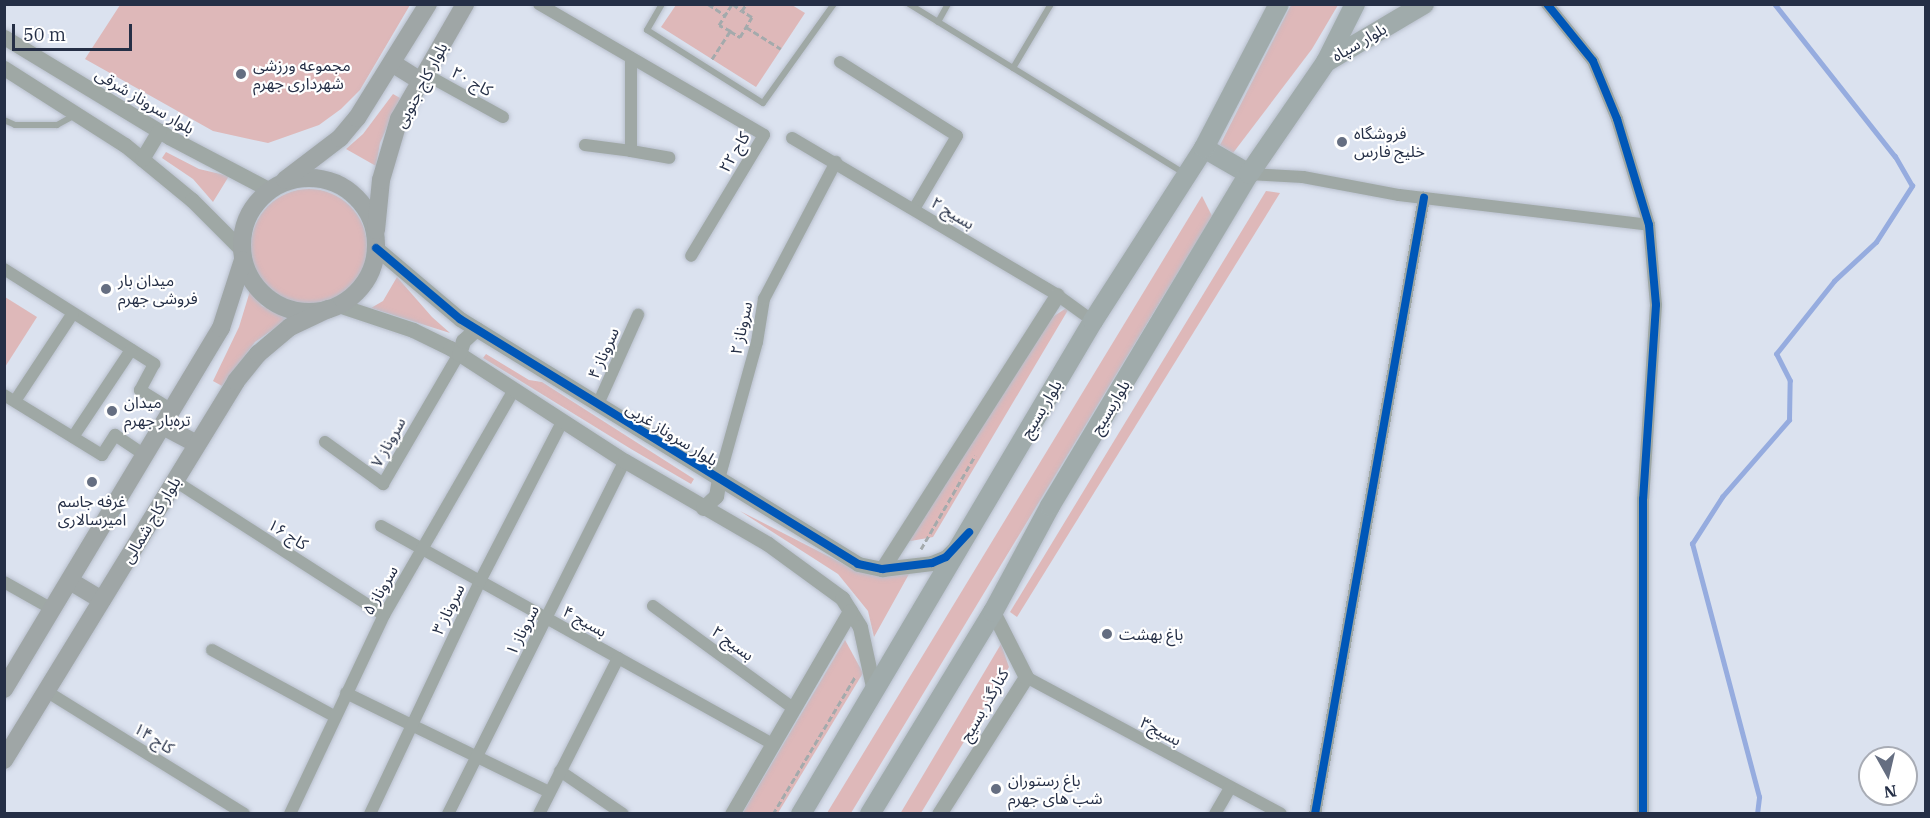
<!DOCTYPE html>
<meta charset="utf-8">
<style>
body{margin:0}
#map{position:relative;width:1930px;height:818px;overflow:hidden;background:#dbe2ef;font-family:"IBM Plex Serif","Noto Sans Arabic",serif}
div>[style]{position:absolute}
[style*='--x']{left:calc(var(--x)*1px);top:calc(var(--y)*1px);width:calc(var(--w)*1px);rotate:calc(var(--a)*1deg)}
.green>*{inset:0;background:#deb8b9}
.round{border-radius:50%}
.stream>*{height:4.5px;margin:-2.25px;padding:0 2.25px;transform-origin:2.25px;border-radius:2.25px;background:#96acdf}
.path>*{height:3px;margin-top:-1.5px;transform-origin:0;background:repeating-linear-gradient(90deg,#a4aaac 0 6px,transparent 0 9px)}
.roads{filter:drop-shadow(0 0 2px #b8bfcc) drop-shadow(0 0 2px #b8bfcc)}
.service>*{height:6px;margin:-3px;padding:0 3px;transform-origin:3px;border-radius:3px;background:#9fa8a5}
.minor>*{height:12px;margin:-6px;padding:0 6px;transform-origin:6px;border-radius:6px;background:#9fa8a5}
.tertiary>*{height:15px;margin:-7.5px;padding:0 7.5px;transform-origin:7.5px;border-radius:7.5px;background:#9fa8a5}
.secondary>*{height:18px;margin:-9px;padding:0 9px;transform-origin:9px;border-radius:9px;background:#9fa6a6}
.secondary>.ring{margin:-9px;padding:0;box-sizing:content-box;background:none;border:18px solid #9fa6a6;border-radius:50%}
.primary>*{height:20px;margin:-10px;padding:0 10px;transform-origin:10px;border-radius:10px;background:#a0abab}
.cycleway>*{height:8px;margin:-4px;padding:0 4px;transform-origin:4px;border-radius:4px;background:#0057b8}
.dots>*{width:16px;height:16px;translate:-50% -50%;box-sizing:border-box;border:3px solid #fff;border-radius:50%}
span{translate:-50% -50%;white-space:nowrap;text-align:center;line-height:1.15;-webkit-text-stroke:4.5px #fff;paint-order:stroke}
.street-label{font-size:16px;color:#252f46}
.poi-label{font-size:16px;color:#252f46}
.left{translate:0 -50%;text-align:left}
.frame{position:absolute;inset:0;border:6px solid #252f46;pointer-events:none}
.north{position:absolute;left:1858px;top:746px;width:60px;height:60px;box-sizing:border-box;background:#fff;border:2px solid #a8acb5;border-radius:50%;rotate:172deg;font-size:16px;font-weight:700;line-height:24px;text-align:center;color:#252f46}
.north::after{content:'';display:block;margin:auto;width:21px;height:27px;background:#656e81;clip-path:polygon(50% 0,100% 100%,50% 72%,0 100%)}
.scale{position:absolute;left:12px;top:24px;width:120px;height:27px;box-sizing:border-box;border:3px solid #252f46;border-top:0;padding-left:8px;font-size:18px;line-height:21px;white-space:nowrap;color:#252f46;-webkit-text-stroke:4px #fff;paint-order:stroke}
</style>
<div id="map">
<div class="green">
<i style="clip-path:polygon(120px 5px,120px 4px,410px 5px,360px 90px,341px 109px,319px 125px,268px 143px,213px 131px,85px 59px)"></i>
<i style="clip-path:polygon(676px 5px,792px 5px,805px 13px,756px 87px,661px 27px)"></i>
<i style="clip-path:polygon(1291px 5px,1338px 5px,1312px 49px,1233px 153px,1220px 145px)"></i>
<i style="clip-path:polygon(393px 94px,400px 98px,380px 143px,376px 166px,346px 149px,363px 134px)"></i>
<i style="clip-path:polygon(166px 152px,199px 169px,229px 176px,213px 202px,193px 179px,162px 158px)"></i>
<i class="round" style="left:251px;top:189px;width:116px;height:116px"></i>
<i style="clip-path:polygon(1266px 191px,1280px 193px,1017px 617px,1010px 612px)"></i>
<i style="clip-path:polygon(1202px 196px,1212px 216px,851px 813px,827px 813px)"></i>
<i style="clip-path:polygon(397px 277px,432px 317px,450px 333px,371px 308px,383px 301px)"></i>
<i style="clip-path:polygon(250px 291px,262px 306px,291px 317px,255px 342px,222px 386px,213px 381px,239px 327px)"></i>
<i style="clip-path:polygon(5px 297px,37px 317px,5px 367px,4px 366px)"></i>
<i style="clip-path:polygon(1071px 305px,933px 537px,894px 544px,1031px 331px)"></i>
<i style="clip-path:polygon(486px 354px,529px 380px,542px 382px,694px 479px,691px 484px,631px 449px,483px 358px)"></i>
<i style="clip-path:polygon(740px 511px,859px 572px,914px 565px,874px 637px,868px 611px,838px 574px)"></i>
<i style="clip-path:polygon(845px 640px,863px 673px,778px 813px,742px 814px)"></i>
<i style="clip-path:polygon(1001px 644px,1009px 667px,921px 813px,900px 814px)"></i>
</div>
<div class="stream">
<i style="--x:1757;--y:814;--w:17;--a:-83"></i>
<i style="--x:1759;--y:797;--w:262;--a:-104.8"></i>
<i style="--x:1692;--y:544;--w:56;--a:-57.4"></i>
<i style="--x:1722;--y:497;--w:102;--a:-49"></i>
<i style="--x:1789;--y:420;--w:39;--a:-89"></i>
<i style="--x:1790;--y:381;--w:30;--a:-117"></i>
<i style="--x:1776;--y:354;--w:93;--a:-51.5"></i>
<i style="--x:1834;--y:281;--w:57;--a:-42.9"></i>
<i style="--x:1876;--y:242;--w:67;--a:-57.3"></i>
<i style="--x:1912;--y:186;--w:34;--a:-120"></i>
<i style="--x:1895;--y:157;--w:195;--a:-128.3"></i>
</div>
<div class="path">
<i style="--x:708;--y:4;--w:20;--a:33"></i>
<i style="--x:733;--y:4;--w:11;--a:38"></i>
<i style="--x:746;--y:27;--w:41;--a:32.2"></i>
<i style="--x:731;--y:31;--w:13;--a:-153"></i>
<i style="--x:719;--y:25;--w:25;--a:-58"></i>
<i style="--x:712;--y:59;--w:33;--a:-57"></i>
<i style="--x:730;--y:31;--w:12;--a:31"></i>
<i style="--x:740;--y:37;--w:23;--a:-59"></i>
<i style="--x:752;--y:17;--w:12;--a:-149"></i>
<i style="--x:742;--y:11;--w:8;--a:-60"></i>
<i style="--x:921;--y:549;--w:108;--a:-59.9"></i>
<i style="--x:773;--y:814;--w:160;--a:-59.1"></i>
</div>
<div class="roads">
<div class="service">
<i style="--x:662;--y:4;--w:30;--a:120"></i>
<i style="--x:647;--y:30;--w:137;--a:32.2"></i>
<i style="--x:763;--y:103;--w:122;--a:-54.4"></i>
<i style="--x:909;--y:4;--w:323;--a:31.6"></i>
<i style="--x:938;--y:22;--w:21;--a:-61"></i>
<i style="--x:1013;--y:68;--w:74;--a:-59.3"></i>
<i style="--x:4;--y:120;--w:12;--a:24"></i>
<i style="--x:15;--y:125;--w:42;--a:0"></i>
<i style="--x:57;--y:125;--w:21;--a:-29"></i>
</div>
<div class="minor">
<i style="--x:539;--y:4;--w:260;--a:30.2"></i>
<i style="--x:764;--y:135;--w:141;--a:121.1"></i>
<i style="--x:1547;--y:4;--w:73;--a:51.1"></i>
<i style="--x:1593;--y:61;--w:63;--a:67.5"></i>
<i style="--x:1617;--y:119;--w:111;--a:73.2"></i>
<i style="--x:1649;--y:225;--w:80;--a:85"></i>
<i style="--x:1656;--y:305;--w:194;--a:93.8"></i>
<i style="--x:1643;--y:499;--w:315;--a:90"></i>
<i style="--x:631;--y:58;--w:93;--a:90"></i>
<i style="--x:631;--y:151;--w:39;--a:10"></i>
<i style="--x:840;--y:62;--w:138;--a:32.3"></i>
<i style="--x:957;--y:136;--w:85;--a:120.5"></i>
<i style="--x:425;--y:74;--w:89;--a:28.9"></i>
<i style="--x:792;--y:138;--w:308;--a:30.6"></i>
<i style="--x:1057;--y:295;--w:44;--a:35.8"></i>
<i style="--x:585;--y:145;--w:46;--a:7.4"></i>
<i style="--x:1249;--y:174;--w:54;--a:3.2"></i>
<i style="--x:1303;--y:177;--w:98;--a:10.6"></i>
<i style="--x:1399;--y:195;--w:252;--a:6.8"></i>
<i style="--x:4;--y:269;--w:178;--a:32.3"></i>
<i style="--x:154;--y:364;--w:30;--a:118"></i>
<i style="--x:140;--y:390;--w:38;--a:32"></i>
<i style="--x:4;--y:395;--w:115;--a:31.5"></i>
<i style="--x:102;--y:455;--w:24;--a:-57"></i>
<i style="--x:115;--y:435;--w:36;--a:34"></i>
<i style="--x:15;--y:401;--w:105;--a:-56.6"></i>
<i style="--x:598;--y:404;--w:98;--a:-65.8"></i>
<i style="--x:73;--y:437;--w:105;--a:-56.3"></i>
<i style="--x:325;--y:442;--w:72;--a:35.9"></i>
<i style="--x:383;--y:484;--w:151;--a:-59.7"></i>
<i style="--x:719;--y:479;--w:142;--a:-74.5"></i>
<i style="--x:757;--y:342;--w:44;--a:-80.8"></i>
<i style="--x:764;--y:299;--w:155;--a:-62.3"></i>
<i style="--x:175;--y:481;--w:248;--a:32.7"></i>
<i style="--x:381;--y:526;--w:448;--a:29.1"></i>
<i style="--x:4;--y:582;--w:55;--a:29.4"></i>
<i style="--x:653;--y:606;--w:173;--a:36.1"></i>
<i style="--x:212;--y:650;--w:139;--a:28.4"></i>
<i style="--x:1026;--y:677;--w:289;--a:28.2"></i>
<i style="--x:46;--y:691;--w:233;--a:31.8"></i>
<i style="--x:346;--y:693;--w:226;--a:26"></i>
<i style="--x:560;--y:771;--w:76;--a:34.3"></i>
<i style="--x:290;--y:814;--w:220;--a:-64.7"></i>
<i style="--x:384;--y:615;--w:260;--a:-60"></i>
<i style="--x:370;--y:814;--w:258;--a:-64.7"></i>
<i style="--x:480;--y:581;--w:179;--a:-62.7"></i>
<i style="--x:448;--y:814;--w:395;--a:-63.4"></i>
<i style="--x:539;--y:814;--w:175;--a:-63.1"></i>
<i style="--x:1215;--y:814;--w:30;--a:-60"></i>
<i style="--x:1315;--y:814;--w:626;--a:-79.97"></i>
</div>
<div class="tertiary">
<i style="--x:4;--y:37;--w:193;--a:31.2"></i>
<i style="--x:169;--y:137;--w:114;--a:27.7"></i>
<i style="--x:4;--y:68;--w:143;--a:32.5"></i>
<i style="--x:125;--y:145;--w:87;--a:39.4"></i>
<i style="--x:192;--y:200;--w:71;--a:45"></i>
<i style="--x:142;--y:159;--w:33;--a:-59"></i>
<i style="--x:376;--y:248;--w:110;--a:40.2"></i>
<i style="--x:460;--y:319;--w:467;--a:31.6"></i>
<i style="--x:858;--y:564;--w:25;--a:12"></i>
<i style="--x:882;--y:569;--w:50;--a:-6.8"></i>
<i style="--x:932;--y:563;--w:15;--a:-23"></i>
<i style="--x:946;--y:557;--w:13;--a:-45"></i>
<i style="--x:338;--y:305;--w:79;--a:18.4"></i>
<i style="--x:413;--y:330;--w:41;--a:25.9"></i>
<i style="--x:450;--y:348;--w:208;--a:32.9"></i>
<i style="--x:625;--y:461;--w:165;--a:30.1"></i>
<i style="--x:768;--y:544;--w:92;--a:36.1"></i>
<i style="--x:842;--y:598;--w:34;--a:58"></i>
<i style="--x:860;--y:627;--w:66;--a:77.7"></i>
<i style="--x:459;--y:354;--w:14;--a:-73"></i>
<i style="--x:463;--y:341;--w:18;--a:-43"></i>
<i style="--x:703;--y:508;--w:18;--a:-43"></i>
<i style="--x:716;--y:496;--w:17;--a:-80"></i>
<i style="--x:882;--y:569;--w:325;--a:-57.4"></i>
<i style="--x:732;--y:814;--w:235;--a:-59.8"></i>
<i style="--x:939;--y:814;--w:162;--a:-57.6"></i>
<i style="--x:1026;--y:677;--w:73;--a:-116.9"></i>
</div>
<div class="secondary">
<i style="--x:392;--y:63;--w:34;--a:32"></i>
<i class="ring" style="left:242px;top:178px;width:116px;height:116px"></i>
<i style="--x:285;--y:180;--w:69;--a:-37.4"></i>
<i style="--x:340;--y:138;--w:26;--a:-50"></i>
<i style="--x:357;--y:118;--w:134;--a:-58.1"></i>
<i style="--x:376;--y:230;--w:50;--a:-84.3"></i>
<i style="--x:381;--y:180;--w:64;--a:-73.6"></i>
<i style="--x:399;--y:119;--w:133;--a:-60.1"></i>
<i style="--x:163;--y:426;--w:38;--a:28"></i>
<i style="--x:70;--y:581;--w:37;--a:31"></i>
<i style="--x:4;--y:689;--w:421;--a:-59"></i>
<i style="--x:221;--y:328;--w:71;--a:-72.1"></i>
<i style="--x:4;--y:760;--w:444;--a:-58.5"></i>
<i style="--x:236;--y:381;--w:35;--a:-51"></i>
<i style="--x:258;--y:354;--w:42;--a:-40.2"></i>
<i style="--x:290;--y:327;--w:42;--a:-25.3"></i>
</div>
<div class="primary">
<i style="--x:1326;--y:62;--w:114;--a:-30.6"></i>
<i style="--x:1204;--y:148;--w:52;--a:30"></i>
<i style="--x:801;--y:814;--w:573;--a:-59.36"></i>
<i style="--x:1093;--y:321;--w:206;--a:-57.3"></i>
<i style="--x:1204;--y:148;--w:162;--a:-62.5"></i>
<i style="--x:870;--y:814;--w:237;--a:-58.7"></i>
<i style="--x:993;--y:612;--w:120;--a:-61.7"></i>
<i style="--x:1050;--y:506;--w:387;--a:-59.1"></i>
<i style="--x:1249;--y:174;--w:136;--a:-55.5"></i>
<i style="--x:1326;--y:62;--w:65;--a:-63.4"></i>
</div>
</div>
<div class="cycleway">
<i style="--x:1547;--y:4;--w:73;--a:51.1"></i>
<i style="--x:1593;--y:61;--w:63;--a:67.5"></i>
<i style="--x:1617;--y:119;--w:111;--a:73.2"></i>
<i style="--x:1649;--y:225;--w:80;--a:85"></i>
<i style="--x:1656;--y:305;--w:194;--a:93.8"></i>
<i style="--x:1643;--y:499;--w:315;--a:90"></i>
<i style="--x:376;--y:248;--w:110;--a:40.2"></i>
<i style="--x:460;--y:319;--w:467;--a:31.6"></i>
<i style="--x:858;--y:564;--w:25;--a:12"></i>
<i style="--x:882;--y:569;--w:50;--a:-6.8"></i>
<i style="--x:932;--y:563;--w:15;--a:-23"></i>
<i style="--x:946;--y:557;--w:34;--a:-47"></i>
<i style="--x:1315;--y:814;--w:626;--a:-79.97"></i>
</div>
<div class="dots">
<i style="left:241px;top:74px;background:#656e81"></i>
<i style="left:1342px;top:142px;background:#656e81"></i>
<i style="left:106px;top:289px;background:#656e81"></i>
<i style="left:112px;top:411px;background:#656e81"></i>
<i style="left:92px;top:482px;background:#656e81"></i>
<i style="left:1107px;top:634px;background:#656e81"></i>
<i style="left:996px;top:789px;background:#656e81"></i>
</div>
<div class="street-label">
<span style="left:1359px;top:42px;rotate:-30deg">بلوار سپاه</span>
<span style="left:472px;top:81px;rotate:29deg">کاج ۲۰</span>
<span style="left:421px;top:85px;rotate:-62deg">بلوار کاج جنوبی</span>
<span style="left:145px;top:101px;rotate:31deg">بلوار سروناز شرقی</span>
<span style="left:734px;top:152px;rotate:-59deg">کاج ۲۲</span>
<span style="left:953px;top:213px;rotate:31deg">بسیج ۲</span>
<span style="left:741px;top:328px;rotate:-78deg">سروناز ۲</span>
<span style="left:603px;top:353px;rotate:-66deg">سروناز ۴</span>
<span style="left:1110px;top:407px;rotate:-59deg">بلواربسیج</span>
<span style="left:1041px;top:409px;rotate:-59deg">بلوار بسیج</span>
<span style="left:672px;top:434px;rotate:32deg">بلوار سروناز غربی</span>
<span style="left:388px;top:442px;rotate:-61deg">سروناز ۷</span>
<span style="left:151px;top:520px;rotate:-59deg">بلوار کاج شمالی</span>
<span style="left:288px;top:534px;rotate:32deg">کاج ۱۶</span>
<span style="left:380px;top:590px;rotate:-60deg">سروناز ۵</span>
<span style="left:448px;top:609px;rotate:-64deg">سروناز ۳</span>
<span style="left:585px;top:621px;rotate:29deg">بسیج ۴</span>
<span style="left:522px;top:630px;rotate:-63deg">سروناز ۱</span>
<span style="left:733px;top:643px;rotate:36deg">بسیج ۲</span>
<span style="left:984px;top:705px;rotate:-60deg">کنارگذر بسیج</span>
<span style="left:1161px;top:731px;rotate:28deg">بسیج۳</span>
<span style="left:154px;top:738px;rotate:32deg">کاج ۱۴</span>
</div>
<div class="poi-label">
<span class="left" style="left:253px;top:74px">مجموعه ورزشی<br>شهرداری جهرم</span>
<span class="left" style="left:1354px;top:142px">فروشگاه<br>خلیج فارس</span>
<span class="left" style="left:118px;top:289px">میدان بار<br>فروشی جهرم</span>
<span class="left" style="left:124px;top:411px">میدان<br>تره‌بار جهرم</span>
<span style="left:92px;top:510px">غرفه جاسم<br>امیرسالاری</span>
<span class="left" style="left:1119px;top:634px">باغ بهشت</span>
<span class="left" style="left:1008px;top:789px">باغ رستوران<br>شب های جهرم</span>
</div>
<div class="frame"></div>
<div class="north">N</div>
<div class="scale">50 m</div>
</div>
